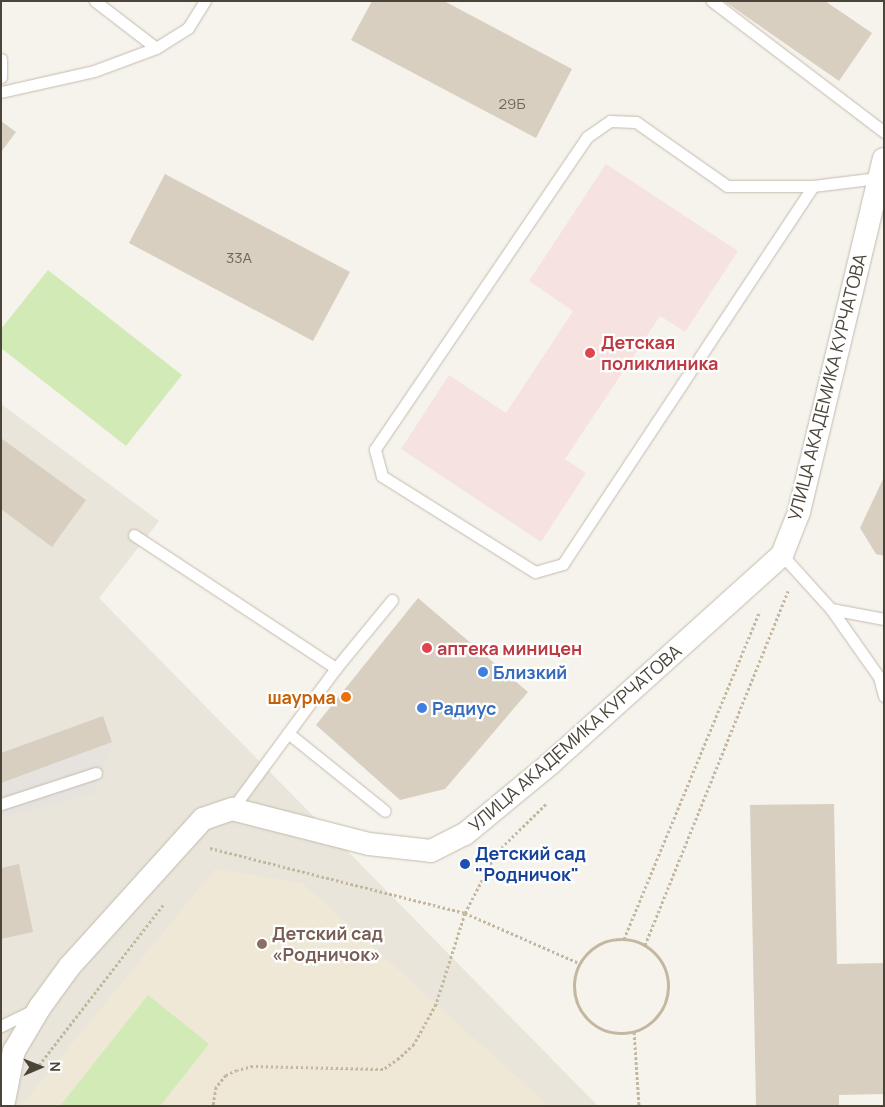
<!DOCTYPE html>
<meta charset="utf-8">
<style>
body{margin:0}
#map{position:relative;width:885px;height:1107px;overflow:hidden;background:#f6f3ec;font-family:Manrope,sans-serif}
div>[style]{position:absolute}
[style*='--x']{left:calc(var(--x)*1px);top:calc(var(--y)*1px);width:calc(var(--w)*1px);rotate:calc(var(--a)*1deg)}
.residential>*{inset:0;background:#eae5da}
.industrial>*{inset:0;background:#e6e2dd}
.education>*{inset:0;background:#efe8d6}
.medical>*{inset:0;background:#f6e3e0}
.green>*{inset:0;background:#d2eab5}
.building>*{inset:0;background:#d8cfc1}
.path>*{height:3px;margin-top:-1.5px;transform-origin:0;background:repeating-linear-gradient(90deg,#c4b79f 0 2.5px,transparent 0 5px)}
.path>.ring{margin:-1.5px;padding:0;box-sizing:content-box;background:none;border:3px solid #c4b79f;border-radius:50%}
.roads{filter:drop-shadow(0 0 1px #c2bbae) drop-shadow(0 0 1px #c2bbae)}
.service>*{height:11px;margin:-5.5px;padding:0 5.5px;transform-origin:5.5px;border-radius:5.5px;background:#fff}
.minor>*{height:22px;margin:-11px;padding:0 11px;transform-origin:11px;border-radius:11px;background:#fff}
.dots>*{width:14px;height:14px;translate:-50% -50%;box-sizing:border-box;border:2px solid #fff;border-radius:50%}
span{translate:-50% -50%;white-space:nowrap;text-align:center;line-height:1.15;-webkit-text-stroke:4.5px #fff;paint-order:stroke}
.number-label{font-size:15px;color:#6e675b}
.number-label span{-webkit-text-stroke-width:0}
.health-label{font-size:18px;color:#be3a42;font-weight:700}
.left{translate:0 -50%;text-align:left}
.street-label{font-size:18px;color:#4b4439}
.shop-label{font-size:18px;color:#366cbe;font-weight:700}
.food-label{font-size:18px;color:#c56008;font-weight:700}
.right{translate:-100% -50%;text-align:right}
.transit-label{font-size:18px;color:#164399;font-weight:700}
.education-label{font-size:18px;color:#785e54;font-weight:700}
.frame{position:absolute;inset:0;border:2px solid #4b4439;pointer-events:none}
.north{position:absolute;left:15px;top:1042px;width:50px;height:50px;-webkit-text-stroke:4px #fff;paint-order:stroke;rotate:89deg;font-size:14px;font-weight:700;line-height:20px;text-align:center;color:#4b4439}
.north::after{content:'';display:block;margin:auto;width:18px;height:22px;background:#4b4439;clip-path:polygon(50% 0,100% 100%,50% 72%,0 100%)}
</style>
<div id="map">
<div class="residential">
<i style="clip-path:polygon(1px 404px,159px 521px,99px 598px,598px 1106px,1px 1106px)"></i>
</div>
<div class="industrial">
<i style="clip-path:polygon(103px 716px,112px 742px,94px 793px,1px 818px,1px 753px)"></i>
</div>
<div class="education">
<i style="clip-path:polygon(215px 869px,302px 883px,549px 1106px,21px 1106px)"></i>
</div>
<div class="medical">
<i style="clip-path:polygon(606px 164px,738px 251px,685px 332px,660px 316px,565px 459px,586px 473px,541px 542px,401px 449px,449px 375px,506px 413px,573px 311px,529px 281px)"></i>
</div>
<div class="green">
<i style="clip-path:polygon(48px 270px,182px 375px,126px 446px,1px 348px,1px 329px)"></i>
<i style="clip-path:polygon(148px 995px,209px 1044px,160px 1106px,60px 1106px)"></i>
</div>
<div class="building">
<i style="clip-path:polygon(372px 1px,444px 1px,572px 69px,536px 138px,351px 40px)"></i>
<i style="clip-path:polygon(724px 1px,825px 1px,872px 33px,839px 81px)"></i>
<i style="clip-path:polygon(1px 121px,16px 132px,1px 152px)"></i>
<i style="clip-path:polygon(165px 174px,350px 272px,313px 341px,129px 243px)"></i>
<i style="clip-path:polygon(1px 438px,86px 500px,52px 547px,1px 509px)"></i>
<i style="clip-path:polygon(884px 477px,884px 556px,876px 554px,860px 528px)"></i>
<i style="clip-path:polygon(418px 598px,528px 692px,445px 789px,400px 800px,316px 725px)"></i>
<i style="clip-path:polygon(103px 716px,112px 742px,1px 783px,1px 753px)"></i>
<i style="clip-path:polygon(834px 804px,837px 964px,884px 963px,884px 1094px,839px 1095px,839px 1106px,756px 1106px,750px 805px)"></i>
<i style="clip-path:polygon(19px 864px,33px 932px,1px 939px,1px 868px)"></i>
</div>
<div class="path">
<i style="--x:546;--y:804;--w:70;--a:135.6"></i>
<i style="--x:496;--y:853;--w:68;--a:117.3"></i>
<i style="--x:465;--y:913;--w:124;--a:23.7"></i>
<i style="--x:210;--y:848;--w:263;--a:14.3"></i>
<i style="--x:465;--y:913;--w:96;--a:107.7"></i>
<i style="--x:436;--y:1004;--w:46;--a:118.8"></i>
<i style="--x:414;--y:1044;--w:21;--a:137"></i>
<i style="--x:399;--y:1058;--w:19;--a:145"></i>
<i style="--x:383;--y:1069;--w:130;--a:-178.7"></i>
<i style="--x:253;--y:1066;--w:16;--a:166"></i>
<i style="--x:237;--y:1070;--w:12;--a:156"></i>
<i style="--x:226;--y:1075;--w:16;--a:130"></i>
<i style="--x:216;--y:1087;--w:19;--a:99"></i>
<i class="ring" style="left:574px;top:939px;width:91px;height:91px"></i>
<i style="--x:624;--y:939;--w:355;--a:-67.5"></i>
<i style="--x:645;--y:945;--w:382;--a:-68"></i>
<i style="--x:634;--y:1032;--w:74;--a:86.1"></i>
<i style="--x:39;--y:1065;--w:204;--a:-52.2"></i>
</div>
<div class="roads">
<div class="service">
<i style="--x:95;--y:1;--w:77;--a:37.6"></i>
<i style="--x:156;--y:48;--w:38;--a:-32"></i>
<i style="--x:188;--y:28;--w:32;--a:-58"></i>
<i style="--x:712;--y:1;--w:216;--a:37.3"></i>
<i style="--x:1;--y:59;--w:18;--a:90"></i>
<i style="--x:1;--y:92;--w:95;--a:-12.7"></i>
<i style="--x:94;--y:71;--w:66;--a:-20.4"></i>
<i style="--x:813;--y:186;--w:453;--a:123.5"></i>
<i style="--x:563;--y:564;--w:29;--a:164"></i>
<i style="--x:535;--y:572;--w:181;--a:-147.9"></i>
<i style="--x:382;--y:476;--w:28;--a:-105"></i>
<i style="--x:375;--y:449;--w:377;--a:-55.8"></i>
<i style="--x:587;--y:137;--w:28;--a:-35"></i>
<i style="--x:610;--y:121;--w:26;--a:2"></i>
<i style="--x:636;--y:122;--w:111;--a:35.1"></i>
<i style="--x:727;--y:186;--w:86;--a:0"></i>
<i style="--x:813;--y:186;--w:65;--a:-7"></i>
<i style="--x:134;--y:535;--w:242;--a:33.4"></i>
<i style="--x:782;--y:555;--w:73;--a:47.8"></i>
<i style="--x:831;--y:609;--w:54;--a:10.7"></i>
<i style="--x:831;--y:609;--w:83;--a:54.8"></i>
<i style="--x:879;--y:677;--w:20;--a:75"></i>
<i style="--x:288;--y:733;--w:124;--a:38.8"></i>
<i style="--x:1;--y:804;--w:100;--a:-18.1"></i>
<i style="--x:232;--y:809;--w:175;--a:-53.6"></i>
<i style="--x:336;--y:668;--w:88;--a:-50.5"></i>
<i style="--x:1;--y:1026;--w:39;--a:-26"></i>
</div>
<div class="minor">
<i style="--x:3;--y:1106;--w:56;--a:-78.7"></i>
<i style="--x:14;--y:1051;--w:51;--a:-59.4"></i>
<i style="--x:40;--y:1007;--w:51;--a:-53.8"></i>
<i style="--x:70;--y:966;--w:198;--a:-47.9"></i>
<i style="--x:203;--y:819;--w:31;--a:-19"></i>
<i style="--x:232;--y:809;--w:141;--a:14.3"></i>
<i style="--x:369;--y:844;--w:62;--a:6.4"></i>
<i style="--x:431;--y:851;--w:38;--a:-27"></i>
<i style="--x:465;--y:834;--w:112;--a:-39.5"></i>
<i style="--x:551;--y:763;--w:311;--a:-42"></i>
<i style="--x:782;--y:555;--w:46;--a:-68.4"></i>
<i style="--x:799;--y:512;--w:363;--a:-76.5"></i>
</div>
</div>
<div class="dots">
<i style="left:590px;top:353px;background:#e0444e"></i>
<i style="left:427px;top:648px;background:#e0444e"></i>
<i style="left:483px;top:672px;background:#3f7fe0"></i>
<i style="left:346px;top:697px;background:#e8710a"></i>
<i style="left:422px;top:708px;background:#3f7fe0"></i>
<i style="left:465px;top:864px;background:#1a4fb4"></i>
<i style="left:262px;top:944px;background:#8d6e63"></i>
</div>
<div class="number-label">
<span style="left:512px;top:104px">29Б</span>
<span style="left:239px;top:258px">33А</span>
</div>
<div class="health-label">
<span class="left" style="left:601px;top:353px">Детская<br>поликлиника</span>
<span class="left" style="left:437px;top:648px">аптека миницен</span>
</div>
<div class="street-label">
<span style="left:827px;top:387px;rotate:-76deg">УЛИЦА АКАДЕМИКА КУРЧАТОВА</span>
<span style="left:575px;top:738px;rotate:-41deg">УЛИЦА АКАДЕМИКА КУРЧАТОВА</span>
</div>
<div class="shop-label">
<span class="left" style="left:493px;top:672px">Близкий</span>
<span class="left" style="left:432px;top:708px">Радиус</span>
</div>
<div class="food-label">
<span class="right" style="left:336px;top:697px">шаурма</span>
</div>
<div class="transit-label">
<span class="left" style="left:475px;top:864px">Детский сад<br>"Родничок"</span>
</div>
<div class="education-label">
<span class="left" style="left:272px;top:944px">Детский сад<br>«Родничок»</span>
</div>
<div class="frame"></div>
<div class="north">N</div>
</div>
